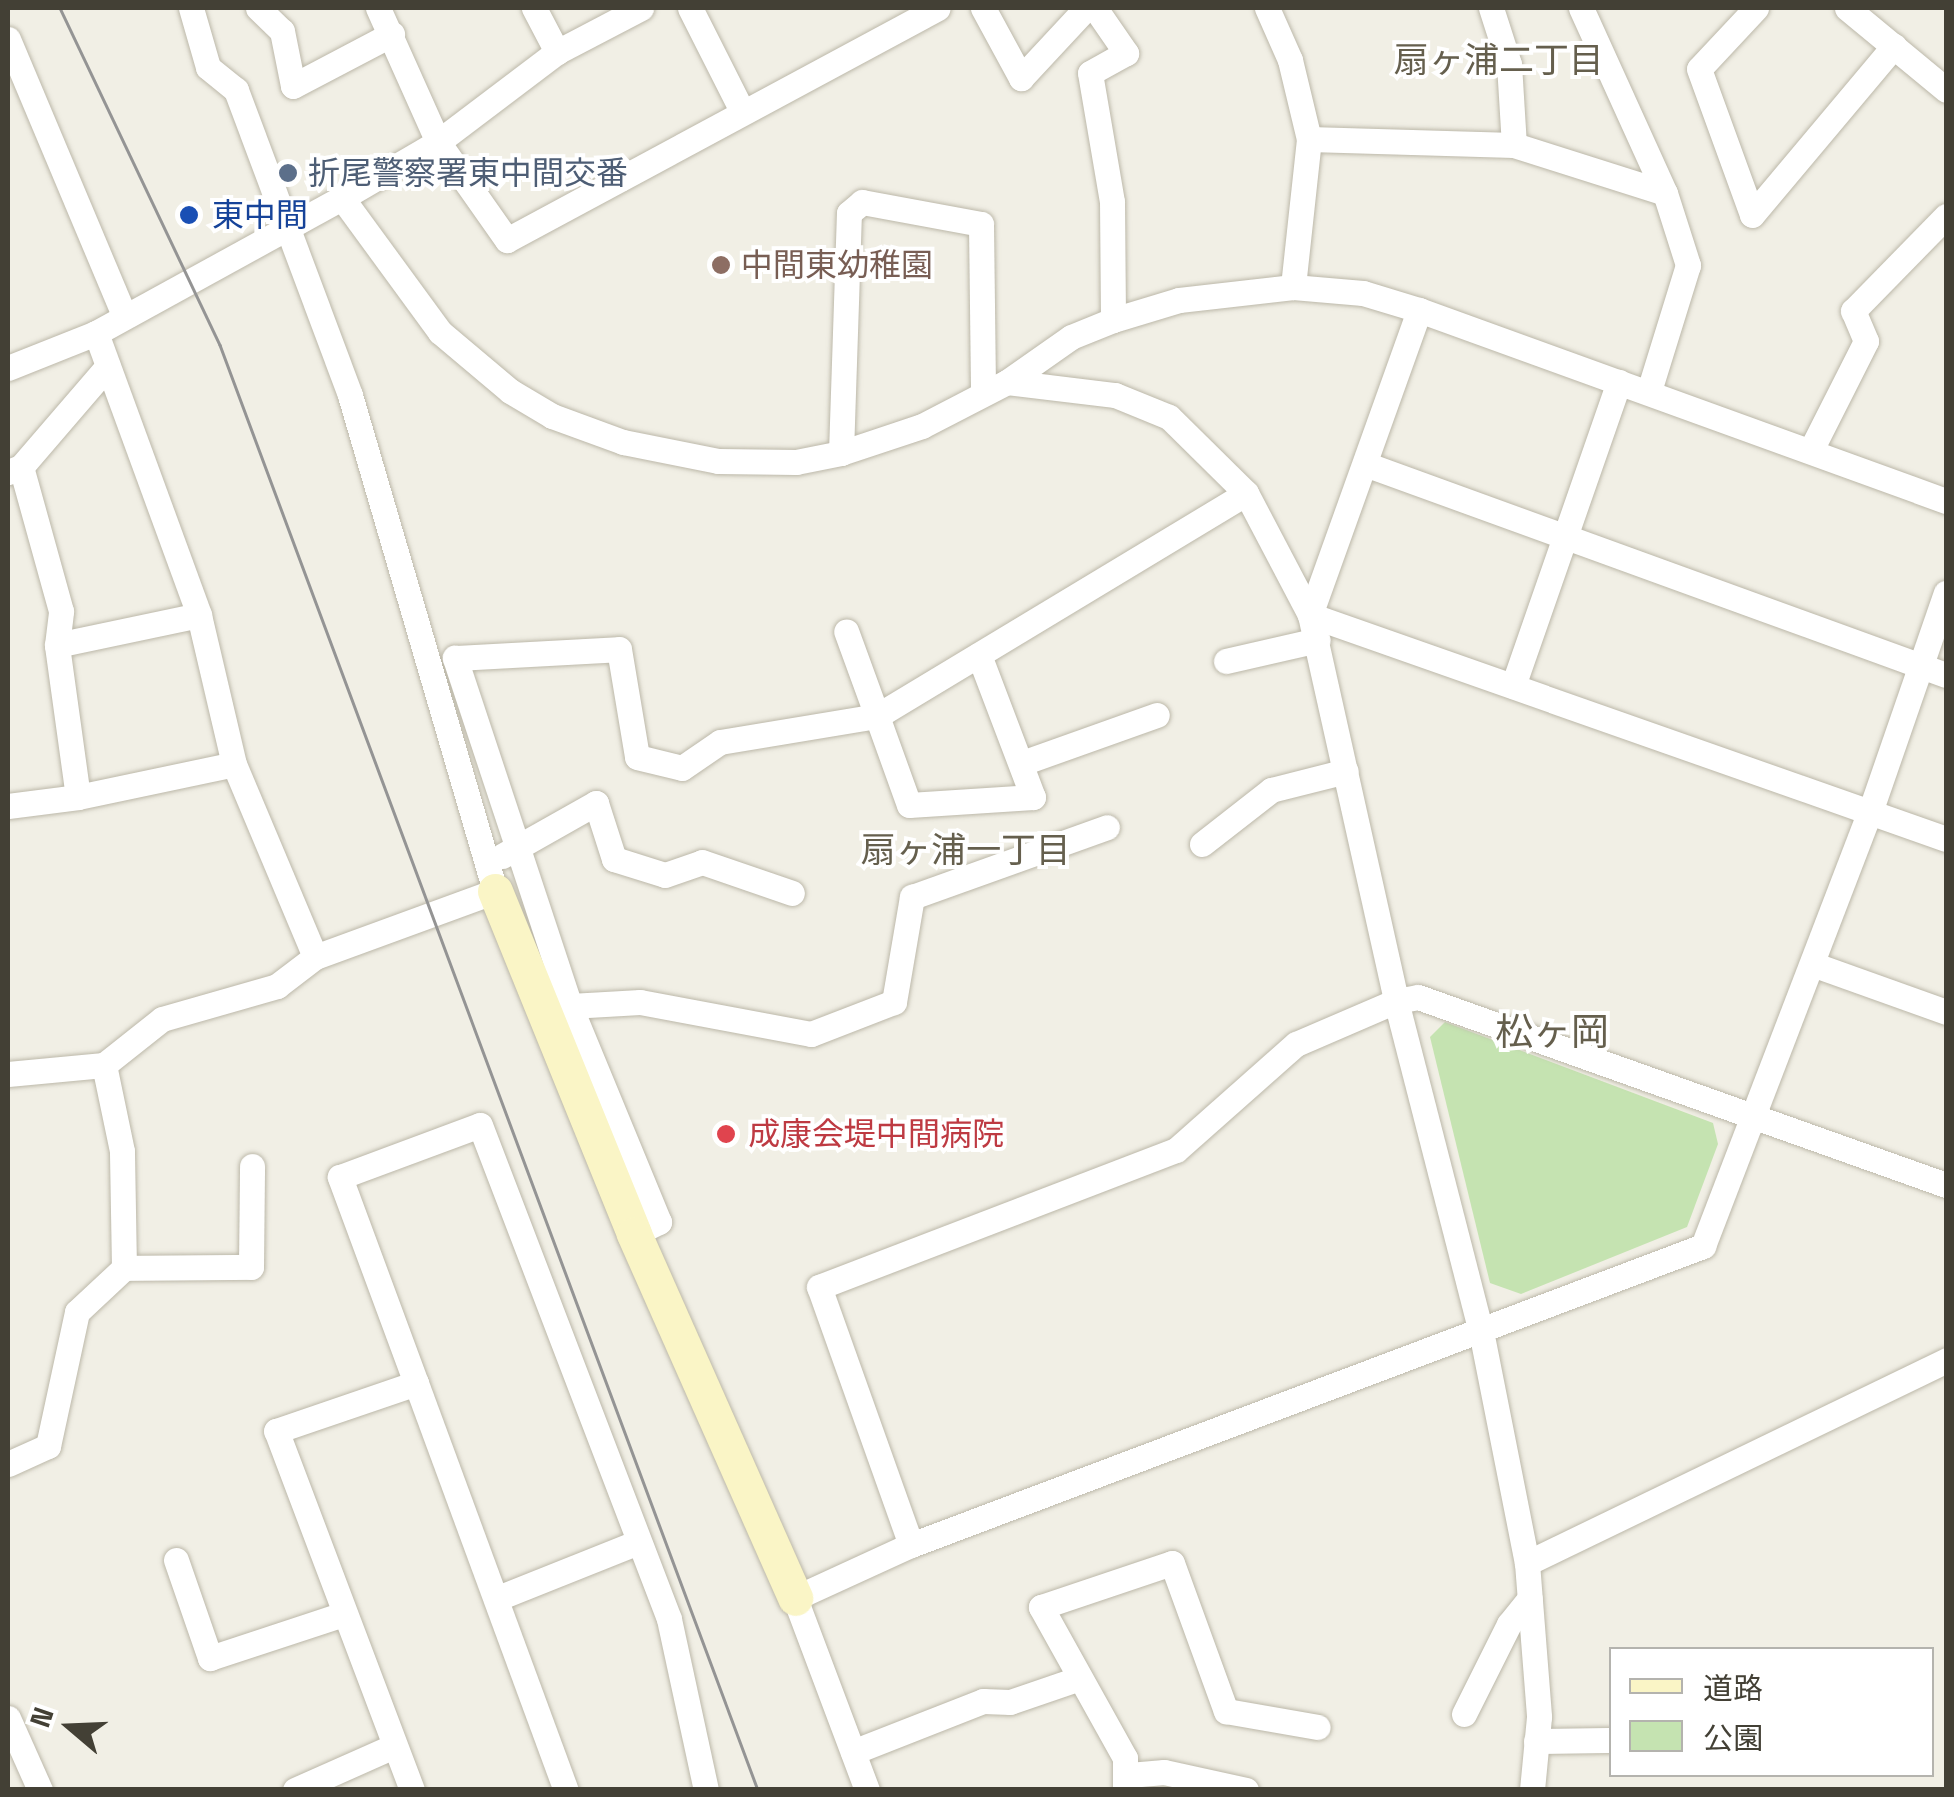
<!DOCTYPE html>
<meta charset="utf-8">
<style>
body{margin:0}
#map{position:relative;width:1954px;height:1797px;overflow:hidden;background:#f1efe5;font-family:"Space Grotesk","Noto Sans JP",sans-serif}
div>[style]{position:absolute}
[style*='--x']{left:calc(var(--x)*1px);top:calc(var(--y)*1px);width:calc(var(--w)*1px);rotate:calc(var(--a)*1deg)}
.green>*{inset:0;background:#c5e3b1}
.roads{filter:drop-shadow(0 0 2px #bcb8a9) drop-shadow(0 0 2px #bcb8a9)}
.street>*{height:25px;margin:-12.5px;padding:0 12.5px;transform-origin:12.5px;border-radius:12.5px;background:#fff}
.secondary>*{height:35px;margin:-17.5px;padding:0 17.5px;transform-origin:17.5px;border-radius:17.5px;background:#faf5c6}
.tram>*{height:2.5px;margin:-1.25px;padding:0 1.25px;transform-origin:1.25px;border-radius:1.25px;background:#949494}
.dots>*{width:28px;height:28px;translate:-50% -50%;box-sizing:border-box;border:5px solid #fff;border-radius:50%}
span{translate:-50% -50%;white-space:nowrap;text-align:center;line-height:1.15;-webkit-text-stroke:8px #fff;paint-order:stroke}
.service-label{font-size:32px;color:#4e5e75}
.left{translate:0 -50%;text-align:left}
.transit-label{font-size:32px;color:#164399}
.education-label{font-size:32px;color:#785e54}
.health-label{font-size:32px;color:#be3a42}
.neighbourhood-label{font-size:35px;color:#655f4d}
.quarter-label{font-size:38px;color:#655f4d}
.frame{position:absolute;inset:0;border:10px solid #434035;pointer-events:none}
.legend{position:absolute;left:1609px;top:1647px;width:325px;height:130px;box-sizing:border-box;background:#fff;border:2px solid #b4b3ae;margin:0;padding:12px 18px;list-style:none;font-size:30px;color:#434035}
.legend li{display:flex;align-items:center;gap:20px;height:50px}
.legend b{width:50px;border:2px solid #b4b3ae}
.north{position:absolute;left:20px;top:1677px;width:100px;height:100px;-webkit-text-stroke:8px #fff;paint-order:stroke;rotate:289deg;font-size:28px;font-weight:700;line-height:40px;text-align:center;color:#434035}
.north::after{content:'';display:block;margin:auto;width:35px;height:45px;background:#434035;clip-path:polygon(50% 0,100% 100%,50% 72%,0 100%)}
</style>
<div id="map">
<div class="green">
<i style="clip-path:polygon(1445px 1022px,1713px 1123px,1718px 1144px,1687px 1227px,1521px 1294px,1490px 1283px,1430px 1037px)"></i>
</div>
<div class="roads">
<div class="street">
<i style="--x:258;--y:8;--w:33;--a:44"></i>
<i style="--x:282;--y:31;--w:56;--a:78.7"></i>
<i style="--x:293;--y:86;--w:112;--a:-27.7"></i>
<i style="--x:378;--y:8;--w:147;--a:65.9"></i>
<i style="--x:438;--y:142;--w:120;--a:54.9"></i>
<i style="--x:507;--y:240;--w:489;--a:-28.3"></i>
<i style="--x:534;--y:8;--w:50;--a:62.4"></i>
<i style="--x:690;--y:8;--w:113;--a:63.2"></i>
<i style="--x:983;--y:8;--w:80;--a:61.5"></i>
<i style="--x:1021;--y:78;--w:96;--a:-47.1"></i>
<i style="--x:1095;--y:8;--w:55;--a:55.4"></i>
<i style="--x:1126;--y:53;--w:41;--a:150.9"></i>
<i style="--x:1090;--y:73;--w:131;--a:80.3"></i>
<i style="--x:1112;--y:202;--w:118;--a:89.5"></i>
<i style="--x:1267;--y:8;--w:57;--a:66.1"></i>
<i style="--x:1290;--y:60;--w:81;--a:76.5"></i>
<i style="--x:1309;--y:139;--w:149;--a:96.2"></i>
<i style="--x:1491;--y:8;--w:59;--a:72.2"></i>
<i style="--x:1509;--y:64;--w:81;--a:86.5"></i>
<i style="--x:1581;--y:8;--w:203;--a:65.6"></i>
<i style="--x:1665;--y:193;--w:76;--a:72.3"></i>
<i style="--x:1688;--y:265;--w:132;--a:107.2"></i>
<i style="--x:1756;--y:8;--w:83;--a:133.1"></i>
<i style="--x:1699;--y:69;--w:155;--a:70"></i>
<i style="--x:1752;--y:215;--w:221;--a:-50"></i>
<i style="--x:1847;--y:8;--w:129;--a:39.6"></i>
<i style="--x:8;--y:39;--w:297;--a:67.2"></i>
<i style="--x:1309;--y:139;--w:205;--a:1.7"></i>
<i style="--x:1514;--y:145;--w:158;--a:17.6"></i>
<i style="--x:342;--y:198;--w:166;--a:53.8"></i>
<i style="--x:440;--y:332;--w:92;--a:40.1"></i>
<i style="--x:510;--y:391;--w:49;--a:30.8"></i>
<i style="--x:552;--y:416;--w:76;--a:20.1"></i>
<i style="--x:623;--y:442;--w:97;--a:11.3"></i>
<i style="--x:718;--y:461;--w:78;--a:0.7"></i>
<i style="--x:796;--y:462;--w:46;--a:-11.3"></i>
<i style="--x:841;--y:453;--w:85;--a:-18.4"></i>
<i style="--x:922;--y:426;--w:96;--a:-27.4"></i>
<i style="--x:1007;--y:382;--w:78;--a:-35.1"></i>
<i style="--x:1071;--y:337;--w:45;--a:-22"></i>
<i style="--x:1113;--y:320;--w:69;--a:-16.9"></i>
<i style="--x:1179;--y:300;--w:115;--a:-6.5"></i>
<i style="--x:1293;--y:287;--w:70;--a:4.9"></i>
<i style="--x:1363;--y:293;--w:59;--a:16.9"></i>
<i style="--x:1419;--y:310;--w:561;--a:19.92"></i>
<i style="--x:96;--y:333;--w:300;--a:69.9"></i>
<i style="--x:199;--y:615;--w:153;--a:76.8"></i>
<i style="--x:234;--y:764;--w:209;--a:67.2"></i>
<i style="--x:8;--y:368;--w:95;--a:-21.7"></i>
<i style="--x:96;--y:333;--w:281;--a:-28.8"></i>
<i style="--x:342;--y:198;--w:111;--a:-30.3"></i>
<i style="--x:438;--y:142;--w:149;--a:-37.1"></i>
<i style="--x:557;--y:52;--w:95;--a:-27.6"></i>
<i style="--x:1007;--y:382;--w:109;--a:6.9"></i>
<i style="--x:1115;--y:395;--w:58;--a:22.2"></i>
<i style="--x:1169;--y:417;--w:108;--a:44.6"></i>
<i style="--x:1246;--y:493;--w:138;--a:62.3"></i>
<i style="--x:1310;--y:615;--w:395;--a:77.4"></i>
<i style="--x:1396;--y:1001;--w:341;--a:75.6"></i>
<i style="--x:1481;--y:1331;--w:237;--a:78.8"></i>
<i style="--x:1527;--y:1563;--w:154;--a:85.5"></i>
<i style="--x:1539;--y:1717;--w:73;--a:95.5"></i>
<i style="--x:1811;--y:450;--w:122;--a:-63.2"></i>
<i style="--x:1866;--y:341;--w:33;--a:-113"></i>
<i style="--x:1853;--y:311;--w:133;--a:-45.6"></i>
<i style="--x:841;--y:453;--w:240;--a:-88.1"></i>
<i style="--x:849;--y:213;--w:17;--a:-40"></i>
<i style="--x:862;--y:202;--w:121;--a:10.5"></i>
<i style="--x:981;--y:224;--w:168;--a:89.3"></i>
<i style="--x:1365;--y:464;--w:618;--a:19.96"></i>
<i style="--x:8;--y:472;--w:14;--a:-21"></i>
<i style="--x:21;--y:467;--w:133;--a:-49.3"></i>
<i style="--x:1310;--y:615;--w:674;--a:19.4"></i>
<i style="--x:1310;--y:615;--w:324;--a:-70.3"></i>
<i style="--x:57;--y:645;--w:145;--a:-11.9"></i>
<i style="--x:979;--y:655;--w:152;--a:69.2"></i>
<i style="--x:1033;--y:797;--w:124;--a:176.3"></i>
<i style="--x:909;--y:805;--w:95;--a:-109.8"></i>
<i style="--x:877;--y:716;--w:431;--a:-31.1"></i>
<i style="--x:1226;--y:661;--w:94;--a:-12.9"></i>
<i style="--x:1513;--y:686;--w:322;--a:-70.8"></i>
<i style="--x:1022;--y:763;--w:143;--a:-19.6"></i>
<i style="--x:78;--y:797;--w:159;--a:-11.9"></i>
<i style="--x:8;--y:806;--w:71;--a:-7.3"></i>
<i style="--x:78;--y:797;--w:153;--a:-97.9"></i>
<i style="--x:57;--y:645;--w:34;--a:-83"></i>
<i style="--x:61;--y:611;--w:149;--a:-105.5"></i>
<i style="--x:1202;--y:844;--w:88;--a:-38"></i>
<i style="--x:1271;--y:790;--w:77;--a:-14.2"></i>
<i style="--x:502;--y:856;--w:108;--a:-29.4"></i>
<i style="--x:596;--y:803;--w:59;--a:72.2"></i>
<i style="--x:614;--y:859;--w:53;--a:17.4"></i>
<i style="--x:665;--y:875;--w:39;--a:-19"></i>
<i style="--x:702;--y:862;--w:95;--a:19"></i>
<i style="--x:1812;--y:964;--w:142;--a:19.7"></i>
<i style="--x:570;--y:1006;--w:70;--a:-3.3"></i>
<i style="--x:640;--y:1002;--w:174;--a:10.6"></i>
<i style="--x:811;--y:1034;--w:89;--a:-21.1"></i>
<i style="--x:894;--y:1002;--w:107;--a:-80.3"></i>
<i style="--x:912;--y:897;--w:207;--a:-19.7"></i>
<i style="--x:8;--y:1074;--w:96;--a:-5.4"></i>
<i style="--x:104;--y:1065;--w:74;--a:-38.4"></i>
<i style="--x:162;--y:1019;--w:120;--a:-16"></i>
<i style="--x:277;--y:986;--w:48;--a:-37.3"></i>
<i style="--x:315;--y:957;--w:192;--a:-20.1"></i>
<i style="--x:495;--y:891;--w:517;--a:-106.3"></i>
<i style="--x:350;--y:395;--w:326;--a:-110.5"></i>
<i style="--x:236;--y:90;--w:36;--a:-141"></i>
<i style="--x:208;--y:67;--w:61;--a:-106.1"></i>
<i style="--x:634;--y:1234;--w:28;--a:-26"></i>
<i style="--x:659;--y:1222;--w:234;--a:-112.4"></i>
<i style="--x:570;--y:1006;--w:367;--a:-108.3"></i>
<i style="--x:455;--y:658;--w:164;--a:-3.1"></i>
<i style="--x:619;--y:649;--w:109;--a:80.5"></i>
<i style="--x:637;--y:757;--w:46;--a:13.7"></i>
<i style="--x:682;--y:768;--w:46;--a:-34.4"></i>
<i style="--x:720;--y:742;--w:159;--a:-9.4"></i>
<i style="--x:877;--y:716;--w:90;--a:-110"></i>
<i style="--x:124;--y:1268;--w:127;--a:-0.5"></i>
<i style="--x:251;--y:1267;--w:101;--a:-89.4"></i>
<i style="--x:416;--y:1383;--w:434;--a:69.8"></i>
<i style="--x:8;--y:1464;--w:44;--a:-24.2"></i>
<i style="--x:48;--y:1446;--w:137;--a:-77.8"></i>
<i style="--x:77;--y:1312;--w:64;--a:-43.1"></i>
<i style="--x:124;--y:1268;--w:117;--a:-91"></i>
<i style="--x:122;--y:1151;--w:88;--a:-101.8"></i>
<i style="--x:911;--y:1545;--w:274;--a:-109.6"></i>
<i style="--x:819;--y:1287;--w:382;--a:-21"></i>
<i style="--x:1176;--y:1150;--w:160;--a:-41.5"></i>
<i style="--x:1296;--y:1044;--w:109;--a:-23.3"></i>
<i style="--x:1396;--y:1001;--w:22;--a:-10"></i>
<i style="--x:1418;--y:997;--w:560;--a:19.6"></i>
<i style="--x:176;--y:1560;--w:104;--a:70.9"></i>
<i style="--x:210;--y:1658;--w:141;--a:-18.2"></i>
<i style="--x:1527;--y:1563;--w:466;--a:-25.8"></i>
<i style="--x:498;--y:1598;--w:151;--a:-21.8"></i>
<i style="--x:1464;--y:1714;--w:101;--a:-63.4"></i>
<i style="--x:1509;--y:1624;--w:33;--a:-51"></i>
<i style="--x:8;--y:1718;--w:79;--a:66"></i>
<i style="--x:1536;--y:1741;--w:76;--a:-0.8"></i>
<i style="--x:853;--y:1752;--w:140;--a:-21.4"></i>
<i style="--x:983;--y:1701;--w:27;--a:2"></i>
<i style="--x:1010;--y:1702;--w:71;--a:-18.9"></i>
<i style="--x:1129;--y:1775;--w:35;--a:-5"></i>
<i style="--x:1164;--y:1772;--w:84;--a:12.4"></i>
<i style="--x:295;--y:1790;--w:108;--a:-24"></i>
<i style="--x:412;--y:1790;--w:384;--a:-110.7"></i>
<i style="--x:276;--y:1431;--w:148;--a:-18.9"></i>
<i style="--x:416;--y:1383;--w:220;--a:-110.3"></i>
<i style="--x:340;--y:1177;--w:149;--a:-20.4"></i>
<i style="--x:480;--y:1125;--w:529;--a:69.06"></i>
<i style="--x:669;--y:1619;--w:175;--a:77.8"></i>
<i style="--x:867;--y:1790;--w:205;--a:-110.6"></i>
<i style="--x:795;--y:1598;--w:128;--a:-24.6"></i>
<i style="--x:911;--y:1545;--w:847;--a:-20.68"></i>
<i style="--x:1703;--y:1246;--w:465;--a:-69"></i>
<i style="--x:1870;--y:812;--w:232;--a:-70.9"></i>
<i style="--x:1125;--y:1790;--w:32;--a:-90"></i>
<i style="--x:1125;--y:1758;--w:173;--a:-119.1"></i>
<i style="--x:1041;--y:1607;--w:138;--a:-18.6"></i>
<i style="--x:1172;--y:1563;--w:158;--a:70"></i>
<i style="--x:1226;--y:1711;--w:93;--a:9.9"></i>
</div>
<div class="secondary">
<i style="--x:495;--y:891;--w:370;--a:67.9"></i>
<i style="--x:634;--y:1234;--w:398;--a:66.1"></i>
</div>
</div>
<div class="tram">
<i style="--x:60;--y:8;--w:373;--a:64.6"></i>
<i style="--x:220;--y:345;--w:1542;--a:69.58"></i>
</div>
<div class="dots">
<i style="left:288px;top:173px;background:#5c6f8a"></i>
<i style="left:189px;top:215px;background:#1a4fb4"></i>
<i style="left:721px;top:265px;background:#8d6e63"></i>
<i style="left:726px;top:1134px;background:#e0444e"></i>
</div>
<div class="service-label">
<span class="left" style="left:308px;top:173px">折尾警察署東中間交番</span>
</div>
<div class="transit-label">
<span class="left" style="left:212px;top:215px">東中間</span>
</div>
<div class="education-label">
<span class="left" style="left:741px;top:265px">中間東幼稚園</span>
</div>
<div class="health-label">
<span class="left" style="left:748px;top:1134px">成康会堤中間病院</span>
</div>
<div class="neighbourhood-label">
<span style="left:1499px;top:60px">扇ヶ浦二丁目</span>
<span style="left:966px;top:850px">扇ヶ浦一丁目</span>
</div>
<div class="quarter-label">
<span style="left:1552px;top:1033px">松ヶ岡</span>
</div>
<div class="frame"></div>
<ul class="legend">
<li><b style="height:12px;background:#faf5c6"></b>道路</li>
<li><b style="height:28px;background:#c5e3b1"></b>公園</li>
</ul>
<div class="north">N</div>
</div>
